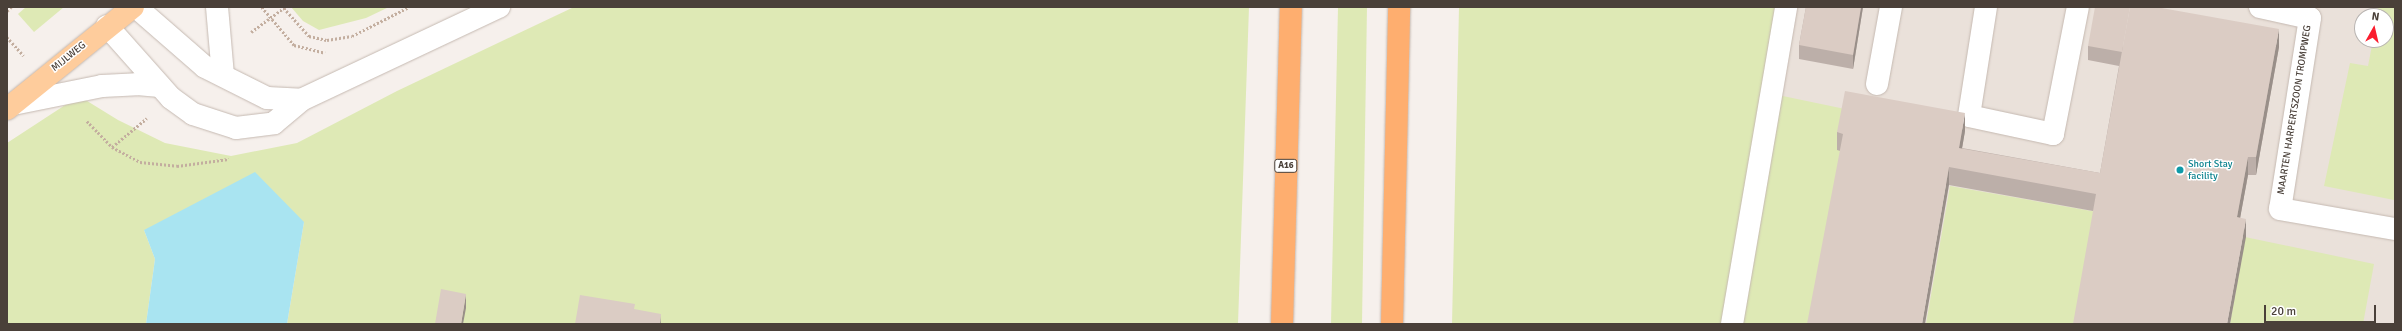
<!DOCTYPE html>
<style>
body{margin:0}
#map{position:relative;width:2402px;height:331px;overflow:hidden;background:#f6f0ec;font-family:Signika,sans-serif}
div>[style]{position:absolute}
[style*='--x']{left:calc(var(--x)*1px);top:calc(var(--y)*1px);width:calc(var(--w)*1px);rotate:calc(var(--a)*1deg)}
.residential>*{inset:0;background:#eae1da}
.green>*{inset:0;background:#dee9b5}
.water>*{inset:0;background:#a9e4f1}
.path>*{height:2.5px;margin-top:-1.25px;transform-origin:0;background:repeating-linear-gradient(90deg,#c3ae9f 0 2px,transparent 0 4px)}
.roads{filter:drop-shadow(0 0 1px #c5b9b1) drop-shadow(0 0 1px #c5b9b1)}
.minor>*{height:22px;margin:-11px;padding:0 11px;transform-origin:11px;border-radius:11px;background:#fff}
.major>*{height:22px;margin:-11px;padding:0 11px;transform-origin:11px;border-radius:11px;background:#fecc9c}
.highway>*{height:22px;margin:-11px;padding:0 11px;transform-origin:11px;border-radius:11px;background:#feae6f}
.wall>*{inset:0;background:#bcafa9}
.shaded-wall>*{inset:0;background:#998f89}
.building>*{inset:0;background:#dbccc4}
.dots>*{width:11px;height:11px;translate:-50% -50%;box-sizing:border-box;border:2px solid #fff;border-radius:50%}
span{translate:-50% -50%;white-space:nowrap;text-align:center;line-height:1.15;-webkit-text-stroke:3px #fff;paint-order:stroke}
.shield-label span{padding:1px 3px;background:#fff;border:1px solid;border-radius:3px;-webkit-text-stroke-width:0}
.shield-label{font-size:9px;color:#4a4039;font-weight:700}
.street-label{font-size:10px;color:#4a4039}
.culture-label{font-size:10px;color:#0d838f}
.left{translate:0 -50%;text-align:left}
.frame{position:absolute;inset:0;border:8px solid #4a4039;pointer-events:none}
.north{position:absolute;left:2354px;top:8px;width:40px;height:40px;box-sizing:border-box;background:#fff;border:1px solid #b7b3b0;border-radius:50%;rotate:8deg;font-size:11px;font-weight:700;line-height:16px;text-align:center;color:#4a4039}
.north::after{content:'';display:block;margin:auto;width:14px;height:18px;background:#fa1e2f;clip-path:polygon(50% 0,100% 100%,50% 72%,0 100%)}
.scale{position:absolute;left:2264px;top:305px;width:112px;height:18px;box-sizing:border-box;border:2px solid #4a4039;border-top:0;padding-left:5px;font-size:12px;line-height:14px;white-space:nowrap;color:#4a4039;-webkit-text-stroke:3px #fff;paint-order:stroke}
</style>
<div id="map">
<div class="residential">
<i style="clip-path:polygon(evenodd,1471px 7px,2395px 7px,2395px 324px,1471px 324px,1471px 7px,2362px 16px,2386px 16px,2386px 40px,2362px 40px,2362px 16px)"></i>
</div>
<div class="green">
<i style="clip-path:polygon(26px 7px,64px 7px,34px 32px,18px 14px)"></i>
<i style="clip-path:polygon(291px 7px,389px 7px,366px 18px,319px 30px,303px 21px)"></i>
<i style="clip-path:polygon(574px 7px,1249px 7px,1238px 324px,287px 324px,304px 222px,144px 230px,155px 259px,146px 324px,7px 324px,7px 143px,79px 96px,118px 120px,165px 143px,231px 156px,297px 143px,397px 91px)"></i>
<i style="clip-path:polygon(1338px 7px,1367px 7px,1362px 324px,1331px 324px)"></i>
<i style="clip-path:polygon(1459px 7px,1776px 7px,1763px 92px,1845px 109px,1844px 151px,1812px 324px,1452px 324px)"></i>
<i style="clip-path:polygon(2378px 7px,2395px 7px,2394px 200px,2324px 186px,2350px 63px,2368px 66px,2373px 40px,2386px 40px,2386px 16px,2377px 16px)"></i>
<i style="clip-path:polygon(1950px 186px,2097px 212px,2076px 324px,1926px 324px)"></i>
<i style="clip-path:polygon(2245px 237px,2374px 264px,2363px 324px,2230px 324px)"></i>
</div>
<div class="water">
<i style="clip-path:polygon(255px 172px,304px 222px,287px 324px,146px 324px,155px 259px,144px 230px)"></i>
</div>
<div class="path">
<i style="--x:262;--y:7;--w:50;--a:49.9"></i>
<i style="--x:294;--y:45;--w:32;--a:14"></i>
<i style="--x:284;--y:8;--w:38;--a:48"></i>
<i style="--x:309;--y:36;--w:18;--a:13"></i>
<i style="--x:327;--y:40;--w:25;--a:-9"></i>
<i style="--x:352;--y:36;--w:64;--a:-27"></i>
<i style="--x:7;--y:11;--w:6;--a:-45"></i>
<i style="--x:251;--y:32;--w:42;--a:-36.3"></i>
<i style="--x:7;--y:37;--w:25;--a:48"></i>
<i style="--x:87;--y:121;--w:36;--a:46"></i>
<i style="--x:112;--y:147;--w:32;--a:28"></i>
<i style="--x:140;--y:162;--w:37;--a:6"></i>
<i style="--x:177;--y:166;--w:52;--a:-7.7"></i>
<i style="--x:112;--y:147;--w:45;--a:-39.6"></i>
</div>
<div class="roads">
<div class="minor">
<i style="--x:136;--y:7;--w:91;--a:41"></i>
<i style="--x:205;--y:67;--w:69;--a:26.6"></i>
<i style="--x:267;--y:98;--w:34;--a:3"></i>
<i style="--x:217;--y:7;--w:68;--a:85"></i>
<i style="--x:1986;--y:7;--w:110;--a:98.9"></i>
<i style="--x:1969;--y:116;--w:86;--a:12.1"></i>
<i style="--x:2053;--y:134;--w:129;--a:-78.9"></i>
<i style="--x:2260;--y:7;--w:51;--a:12.4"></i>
<i style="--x:2310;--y:18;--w:193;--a:98.9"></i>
<i style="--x:2280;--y:209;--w:117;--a:9.9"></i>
<i style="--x:107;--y:26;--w:96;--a:48.4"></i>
<i style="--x:171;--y:98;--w:27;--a:36"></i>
<i style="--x:193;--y:114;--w:45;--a:18"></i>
<i style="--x:236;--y:128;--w:38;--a:-7"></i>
<i style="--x:274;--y:123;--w:35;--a:-40"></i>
<i style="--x:301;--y:100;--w:219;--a:-25.2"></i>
<i style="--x:1877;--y:84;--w:78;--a:-79.7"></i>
<i style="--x:13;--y:104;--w:91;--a:-11.4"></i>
<i style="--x:102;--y:86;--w:35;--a:-3"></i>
<i style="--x:137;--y:84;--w:23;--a:5"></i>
<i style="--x:1732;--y:324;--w:322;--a:-80.3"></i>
</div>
<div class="major">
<i style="--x:7;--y:109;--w:162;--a:-39"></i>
</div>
<div class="highway">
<i style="--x:1282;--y:324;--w:317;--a:-88.4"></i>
<i style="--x:1392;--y:324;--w:317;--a:-88.7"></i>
</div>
</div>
<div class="wall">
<i style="clip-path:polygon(1806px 7px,1863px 7px,1853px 69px,1799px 59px,1799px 45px)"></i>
<i style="clip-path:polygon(2088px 46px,2279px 47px,2256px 175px,2248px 175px,2240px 218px,2246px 237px,2093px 211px,1949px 185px,1837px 150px,1837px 132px,1965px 131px,1962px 148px,2100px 173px,2119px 66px,2088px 60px)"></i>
</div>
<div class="shaded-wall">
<i style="clip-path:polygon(1861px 7px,1863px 7px,1853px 69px,1853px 55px)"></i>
<i style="clip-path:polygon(2279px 29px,2279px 47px,2256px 175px,2256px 157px)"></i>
<i style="clip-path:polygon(1965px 113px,1965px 131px,1959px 166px,1959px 148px)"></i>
<i style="clip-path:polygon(2248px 157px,2248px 175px,2237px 235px,2237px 217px)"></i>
<i style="clip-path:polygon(1949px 167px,1949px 185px,1925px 324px,1922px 324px)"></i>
<i style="clip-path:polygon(2246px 219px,2246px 237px,2230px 324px,2227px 324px)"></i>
<i style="clip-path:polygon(466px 294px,466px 308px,463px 324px,461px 324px)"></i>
<i style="clip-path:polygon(661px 314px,661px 324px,660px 324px)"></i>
</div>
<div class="building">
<i style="clip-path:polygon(1806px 7px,1861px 7px,1853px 55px,1799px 45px)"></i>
<i style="clip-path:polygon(2095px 7px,2130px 7px,2122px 52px,2088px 46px)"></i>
<i style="clip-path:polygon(2130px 7px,2156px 7px,2279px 29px,2256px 157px,2248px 157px,2237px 217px,2246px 219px,2227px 324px,2073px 324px,2096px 194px,1949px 167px,1922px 324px,1807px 324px,1843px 134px,1837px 132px,1845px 91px,1965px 113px,1959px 148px,2100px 173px)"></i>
<i style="clip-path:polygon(441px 289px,466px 294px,461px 324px,435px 324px)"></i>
<i style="clip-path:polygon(580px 295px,635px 304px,634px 309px,661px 314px,660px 324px,575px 324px)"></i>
</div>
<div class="dots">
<i style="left:2180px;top:170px;background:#0f9aa8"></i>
</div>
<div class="shield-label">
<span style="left:1286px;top:166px">A16</span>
</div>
<div class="street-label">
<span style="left:69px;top:57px;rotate:-39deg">MIJLWEG</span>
<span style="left:2295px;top:110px;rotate:-81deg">MAARTEN HARPERTSZOON TROMPWEG</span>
</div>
<div class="culture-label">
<span class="left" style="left:2188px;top:170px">Short Stay<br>facility</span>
</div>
<div class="frame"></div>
<div class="north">N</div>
<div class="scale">20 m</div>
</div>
